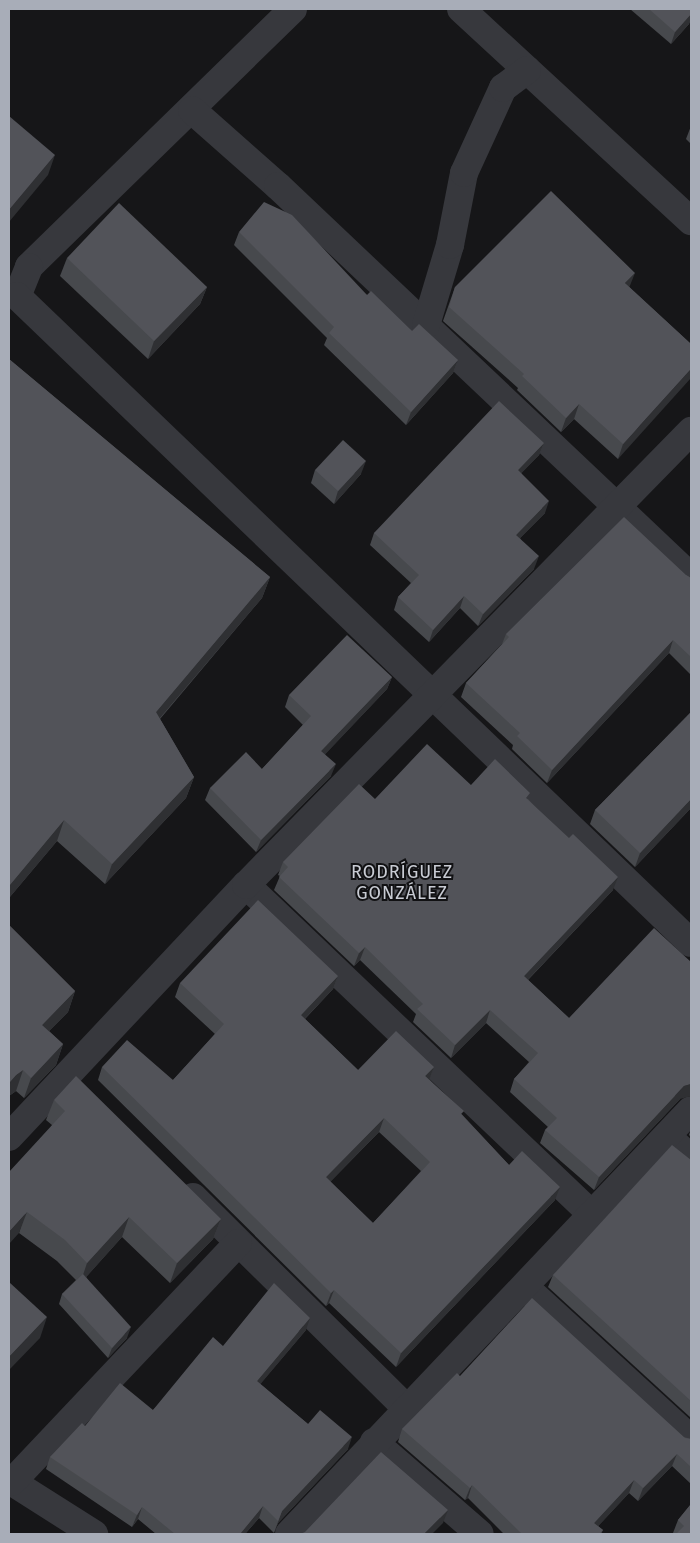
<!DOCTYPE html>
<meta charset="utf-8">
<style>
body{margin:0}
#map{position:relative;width:700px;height:1543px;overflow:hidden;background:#161618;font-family:"Fira Sans",sans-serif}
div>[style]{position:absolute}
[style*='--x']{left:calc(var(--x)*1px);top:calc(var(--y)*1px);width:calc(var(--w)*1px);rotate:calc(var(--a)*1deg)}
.minor>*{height:28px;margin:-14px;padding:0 14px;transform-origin:14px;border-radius:14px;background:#37383d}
.wall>*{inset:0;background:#47494d}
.shaded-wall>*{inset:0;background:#2f3033}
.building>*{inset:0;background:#525359}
span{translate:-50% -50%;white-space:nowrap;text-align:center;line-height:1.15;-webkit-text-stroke:4px #111113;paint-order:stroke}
.neighbourhood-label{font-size:18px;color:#c9ccd4;letter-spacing:1px}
.frame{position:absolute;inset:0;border:10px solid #a8adb8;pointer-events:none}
</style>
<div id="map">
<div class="minor">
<i style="--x:293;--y:9;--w:369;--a:135.7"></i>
<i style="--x:29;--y:267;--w:31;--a:112"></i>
<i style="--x:17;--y:296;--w:934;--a:43.83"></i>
<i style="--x:461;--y:9;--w:313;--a:42.7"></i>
<i style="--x:192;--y:110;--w:115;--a:41.5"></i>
<i style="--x:278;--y:186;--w:569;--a:43.43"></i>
<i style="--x:426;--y:325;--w:84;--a:-73.3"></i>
<i style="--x:450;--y:245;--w:73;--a:-79"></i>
<i style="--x:464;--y:173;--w:94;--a:-65.4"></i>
<i style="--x:503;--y:88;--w:30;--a:-37"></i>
<i style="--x:246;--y:885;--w:479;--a:43.6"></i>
<i style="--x:667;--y:1136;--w:33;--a:43"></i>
<i style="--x:9;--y:1137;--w:346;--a:-46.8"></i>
<i style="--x:246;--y:885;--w:636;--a:-45.57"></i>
<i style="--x:193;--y:1197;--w:301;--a:44.7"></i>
<i style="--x:526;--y:1288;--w:224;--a:42.5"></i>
<i style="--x:374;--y:1442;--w:140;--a:41"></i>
<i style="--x:9;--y:1480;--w:101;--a:32.4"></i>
<i style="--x:12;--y:1482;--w:329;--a:-46.6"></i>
<i style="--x:289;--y:1534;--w:584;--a:-46.53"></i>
</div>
<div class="wall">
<i style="clip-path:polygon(630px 9px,691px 9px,691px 18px,689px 24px,671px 44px)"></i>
<i style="clip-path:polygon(691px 126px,691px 144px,686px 139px)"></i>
<i style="clip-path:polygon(239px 232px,367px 295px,412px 331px,458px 360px,453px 373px,406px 425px,324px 345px,327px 338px,234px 245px)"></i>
<i style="clip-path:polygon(67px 258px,207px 287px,200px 304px,148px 359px,60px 276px)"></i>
<i style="clip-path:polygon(455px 287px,629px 287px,691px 344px,618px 459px,574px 419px,561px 432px,517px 390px,518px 388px,443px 321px)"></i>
<i style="clip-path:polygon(9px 359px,270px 577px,262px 598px,160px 719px,194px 777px,186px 798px,105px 884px,57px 841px,9px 898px)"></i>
<i style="clip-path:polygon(544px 443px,539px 455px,521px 473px,545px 513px,520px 538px,534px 569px,478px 626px,460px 608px,429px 642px,394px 610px,398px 597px,411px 583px,370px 545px,374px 533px)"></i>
<i style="clip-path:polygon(315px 470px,361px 474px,334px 504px,311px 483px)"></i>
<i style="clip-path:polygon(686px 575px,691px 578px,691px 675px,669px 653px,547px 783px,512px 749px,513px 745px,461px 697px,466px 683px,502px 644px,506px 634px)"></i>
<i style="clip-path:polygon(392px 677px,387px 689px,325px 754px,331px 776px,256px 852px,205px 800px,210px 788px,262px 769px,303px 725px,285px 707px,289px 695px)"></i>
<i style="clip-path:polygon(691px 712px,691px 808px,635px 867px,590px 824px,595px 810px)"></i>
<i style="clip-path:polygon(471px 785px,528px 799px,613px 890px,528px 980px,569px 1018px,680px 1099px,594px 1190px,540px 1143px,545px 1130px,548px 1127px,510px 1092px,514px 1079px,529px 1062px,486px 1023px,451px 1058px,413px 1022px,416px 1014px,360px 960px,354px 966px,274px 890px,280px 876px,278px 875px,283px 862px,375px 799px)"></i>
<i style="clip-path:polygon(9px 925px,75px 991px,68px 1012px,49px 1031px,63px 1044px,56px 1065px,24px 1098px,16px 1091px,9px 1096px)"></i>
<i style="clip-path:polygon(evenodd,338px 976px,333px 989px,305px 1019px,358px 1070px,434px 1067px,429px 1079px,509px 1165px,555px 1200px,396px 1367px,329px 1303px,326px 1306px,98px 1080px,102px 1067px,173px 1080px,215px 1034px,175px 997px,180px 983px,338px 976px,379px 1132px,421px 1171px,373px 1223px,330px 1182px,379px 1132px)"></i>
<i style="clip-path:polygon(54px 1100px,221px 1219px,213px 1239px,170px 1283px,122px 1237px,86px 1277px,127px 1338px,108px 1358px,59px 1304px,62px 1294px,76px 1280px,57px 1261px,19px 1233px,52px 1125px,46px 1120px)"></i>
<i style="clip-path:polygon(691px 1129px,691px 1137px,689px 1135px)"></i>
<i style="clip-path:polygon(691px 1160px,691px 1418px,548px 1287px,553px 1275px)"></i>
<i style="clip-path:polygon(306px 1330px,260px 1384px,308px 1424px,348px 1449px,278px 1523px,274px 1533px,259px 1518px,245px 1534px,156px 1534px,138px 1519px,132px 1527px,46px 1469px,50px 1457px,85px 1426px,153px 1410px,223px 1346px)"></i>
<i style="clip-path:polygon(460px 1376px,691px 1439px,691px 1484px,672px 1466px,638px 1501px,629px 1493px,598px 1526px,603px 1530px,601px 1534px,504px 1534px,468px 1498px,465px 1500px,398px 1442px,402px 1429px)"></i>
<i style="clip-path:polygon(691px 1504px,691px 1534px,674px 1534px,673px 1533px,678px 1520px)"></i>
</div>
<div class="shaded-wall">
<i style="clip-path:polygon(691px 14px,691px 18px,689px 24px,671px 44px,675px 32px)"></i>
<i style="clip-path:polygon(55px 155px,48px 175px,9px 222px,9px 210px)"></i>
<i style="clip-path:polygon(635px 273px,629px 288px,625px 283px)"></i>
<i style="clip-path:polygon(207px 287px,200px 304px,148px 359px,154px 341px)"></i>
<i style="clip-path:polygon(458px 360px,453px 373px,406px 425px,411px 412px)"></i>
<i style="clip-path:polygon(691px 369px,691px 378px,618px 459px,623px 444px)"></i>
<i style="clip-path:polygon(579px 404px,574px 419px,561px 432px,566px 418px)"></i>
<i style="clip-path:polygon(544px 443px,539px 455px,513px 482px,518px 470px)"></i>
<i style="clip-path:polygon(366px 461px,361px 474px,334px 504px,338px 491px)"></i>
<i style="clip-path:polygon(549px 501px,545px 513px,511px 547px,516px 535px)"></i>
<i style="clip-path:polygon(539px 556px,534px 569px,478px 626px,483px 614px)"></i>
<i style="clip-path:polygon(270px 577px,262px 598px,148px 732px,156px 712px)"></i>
<i style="clip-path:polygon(464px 596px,460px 608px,429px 642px,433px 630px)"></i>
<i style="clip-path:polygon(673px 640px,669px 653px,547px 783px,552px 770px)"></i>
<i style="clip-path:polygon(392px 677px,387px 689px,317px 763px,321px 751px)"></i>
<i style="clip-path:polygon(336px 764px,331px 776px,256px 852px,261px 840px)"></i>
<i style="clip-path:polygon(194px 777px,186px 798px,105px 884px,112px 864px)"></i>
<i style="clip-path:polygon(691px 799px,691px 808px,635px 867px,640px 853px)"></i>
<i style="clip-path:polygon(64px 820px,57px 841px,9px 898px,9px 886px)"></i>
<i style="clip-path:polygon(618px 877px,613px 890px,519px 989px,524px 976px)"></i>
<i style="clip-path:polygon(365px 947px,360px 960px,354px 966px,359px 953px)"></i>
<i style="clip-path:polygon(338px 976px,333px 989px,296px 1028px,301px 1015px)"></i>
<i style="clip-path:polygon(75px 991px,68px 1012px,35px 1045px,42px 1025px)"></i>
<i style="clip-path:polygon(490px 1010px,486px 1023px,451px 1058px,455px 1045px)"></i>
<i style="clip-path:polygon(63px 1044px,56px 1065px,24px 1098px,31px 1078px)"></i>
<i style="clip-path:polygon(434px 1067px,429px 1080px,425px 1076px)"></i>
<i style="clip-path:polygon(23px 1070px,16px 1091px,9px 1096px,9px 1083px,16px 1075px)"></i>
<i style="clip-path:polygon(691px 1084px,691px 1096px,680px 1099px,594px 1190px,599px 1177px,684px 1086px)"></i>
<i style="clip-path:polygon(384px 1118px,379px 1132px,321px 1191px,326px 1177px)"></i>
<i style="clip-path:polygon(560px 1187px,555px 1200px,396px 1367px,401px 1353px)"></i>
<i style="clip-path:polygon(27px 1212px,19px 1233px,9px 1244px,9px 1232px)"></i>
<i style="clip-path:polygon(129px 1217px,122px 1237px,80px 1284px,87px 1263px)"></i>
<i style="clip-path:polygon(221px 1219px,213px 1239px,170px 1283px,177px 1263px)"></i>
<i style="clip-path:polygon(334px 1290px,329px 1303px,326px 1306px,331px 1293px)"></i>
<i style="clip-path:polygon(47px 1317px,40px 1338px,9px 1370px,9px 1357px)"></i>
<i style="clip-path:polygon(310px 1318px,306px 1330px,253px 1393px,257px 1381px)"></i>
<i style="clip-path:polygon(131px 1327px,127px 1338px,108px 1358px,112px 1348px)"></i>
<i style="clip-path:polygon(352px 1437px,348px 1449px,278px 1523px,274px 1533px,282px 1511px)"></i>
<i style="clip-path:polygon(677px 1454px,672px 1466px,638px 1501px,643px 1488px)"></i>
<i style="clip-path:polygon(634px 1480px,629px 1493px,591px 1534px,594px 1523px)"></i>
<i style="clip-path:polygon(472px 1485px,468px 1498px,465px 1500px,470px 1488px)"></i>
<i style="clip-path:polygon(263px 1506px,259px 1518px,245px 1534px,240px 1534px)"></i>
<i style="clip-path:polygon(142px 1507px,138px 1519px,132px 1527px,137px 1515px)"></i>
<i style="clip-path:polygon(448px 1510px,443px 1523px,432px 1534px,424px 1534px)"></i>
</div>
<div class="building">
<i style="clip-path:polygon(649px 9px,691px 9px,691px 14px,675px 32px)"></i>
<i style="clip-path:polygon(9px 116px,55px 155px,9px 210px)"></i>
<i style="clip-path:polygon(551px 191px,635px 273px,625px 283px,691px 344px,691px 369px,623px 444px,579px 404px,566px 418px,522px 376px,524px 374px,449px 307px,455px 287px)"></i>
<i style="clip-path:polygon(264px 202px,292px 215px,367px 295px,371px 291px,412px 331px,419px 324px,458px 360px,411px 412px,329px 333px,334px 327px,239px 232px)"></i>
<i style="clip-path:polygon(119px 203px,207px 287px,154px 341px,67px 258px)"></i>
<i style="clip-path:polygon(9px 359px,270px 577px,156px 712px,194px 777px,112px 864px,64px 820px,9px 886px)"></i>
<i style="clip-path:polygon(499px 401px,544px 443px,518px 470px,549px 501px,516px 535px,539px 556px,483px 614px,464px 596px,433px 630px,398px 597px,419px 575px,374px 533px)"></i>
<i style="clip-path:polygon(343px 440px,366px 461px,338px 491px,315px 470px)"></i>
<i style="clip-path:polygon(624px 517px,686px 575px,691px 578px,691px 657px,673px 640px,552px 770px,517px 736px,520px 733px,466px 683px,509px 637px,506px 634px)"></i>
<i style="clip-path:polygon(347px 635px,392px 677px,321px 751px,336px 764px,261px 840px,210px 788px,246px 752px,262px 769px,311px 716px,289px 695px)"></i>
<i style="clip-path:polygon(691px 712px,691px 799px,640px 853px,595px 810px)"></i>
<i style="clip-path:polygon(427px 744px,471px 785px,495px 759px,530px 793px,526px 798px,569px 838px,573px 834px,618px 877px,524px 976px,569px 1018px,654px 928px,691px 962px,691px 1084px,684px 1086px,599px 1177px,545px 1130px,557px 1118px,514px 1079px,538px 1053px,490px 1010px,455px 1045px,417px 1009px,423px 1004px,365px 947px,359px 953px,279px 877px,288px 867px,283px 862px,359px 784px,375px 799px)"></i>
<i style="clip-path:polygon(evenodd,258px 900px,338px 976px,301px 1015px,358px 1070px,396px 1031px,434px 1067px,425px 1076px,464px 1111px,461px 1114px,509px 1165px,522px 1151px,560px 1187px,401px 1353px,334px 1290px,331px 1293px,102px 1067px,127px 1040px,173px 1080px,224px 1024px,180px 983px,258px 900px,384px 1118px,430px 1162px,373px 1223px,326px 1177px,384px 1118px)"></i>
<i style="clip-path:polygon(9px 925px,75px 991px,42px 1025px,63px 1044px,31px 1078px,23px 1070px,16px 1075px,9px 1083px)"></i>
<i style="clip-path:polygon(76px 1076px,221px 1219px,177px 1263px,129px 1217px,87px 1263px,65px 1240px,27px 1212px,9px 1232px,9px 1172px,65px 1111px,54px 1100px)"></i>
<i style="clip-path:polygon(672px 1145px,691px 1160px,691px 1401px,553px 1275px)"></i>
<i style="clip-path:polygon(83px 1274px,131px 1327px,112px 1348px,62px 1294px)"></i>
<i style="clip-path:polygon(9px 1282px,47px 1317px,9px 1357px)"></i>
<i style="clip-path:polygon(274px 1283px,310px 1318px,257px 1381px,308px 1424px,320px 1410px,352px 1437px,282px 1511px,278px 1521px,263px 1506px,240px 1534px,175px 1534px,142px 1507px,137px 1515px,50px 1457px,82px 1423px,85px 1426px,120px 1383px,153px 1410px,213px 1337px,223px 1346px)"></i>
<i style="clip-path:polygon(532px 1298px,685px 1438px,691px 1439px,691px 1467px,677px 1454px,643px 1488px,634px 1480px,594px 1523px,603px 1530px,599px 1534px,522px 1534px,472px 1485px,470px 1488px,402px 1429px,457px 1373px,460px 1376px)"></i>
<i style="clip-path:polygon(381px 1452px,448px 1510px,424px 1534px,300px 1534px,305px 1532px)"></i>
<i style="clip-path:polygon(691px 1504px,691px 1534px,676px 1534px,684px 1526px,678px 1520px)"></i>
</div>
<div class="neighbourhood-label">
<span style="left:402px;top:883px">RODRÍGUEZ<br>GONZÁLEZ</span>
</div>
<div class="frame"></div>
</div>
